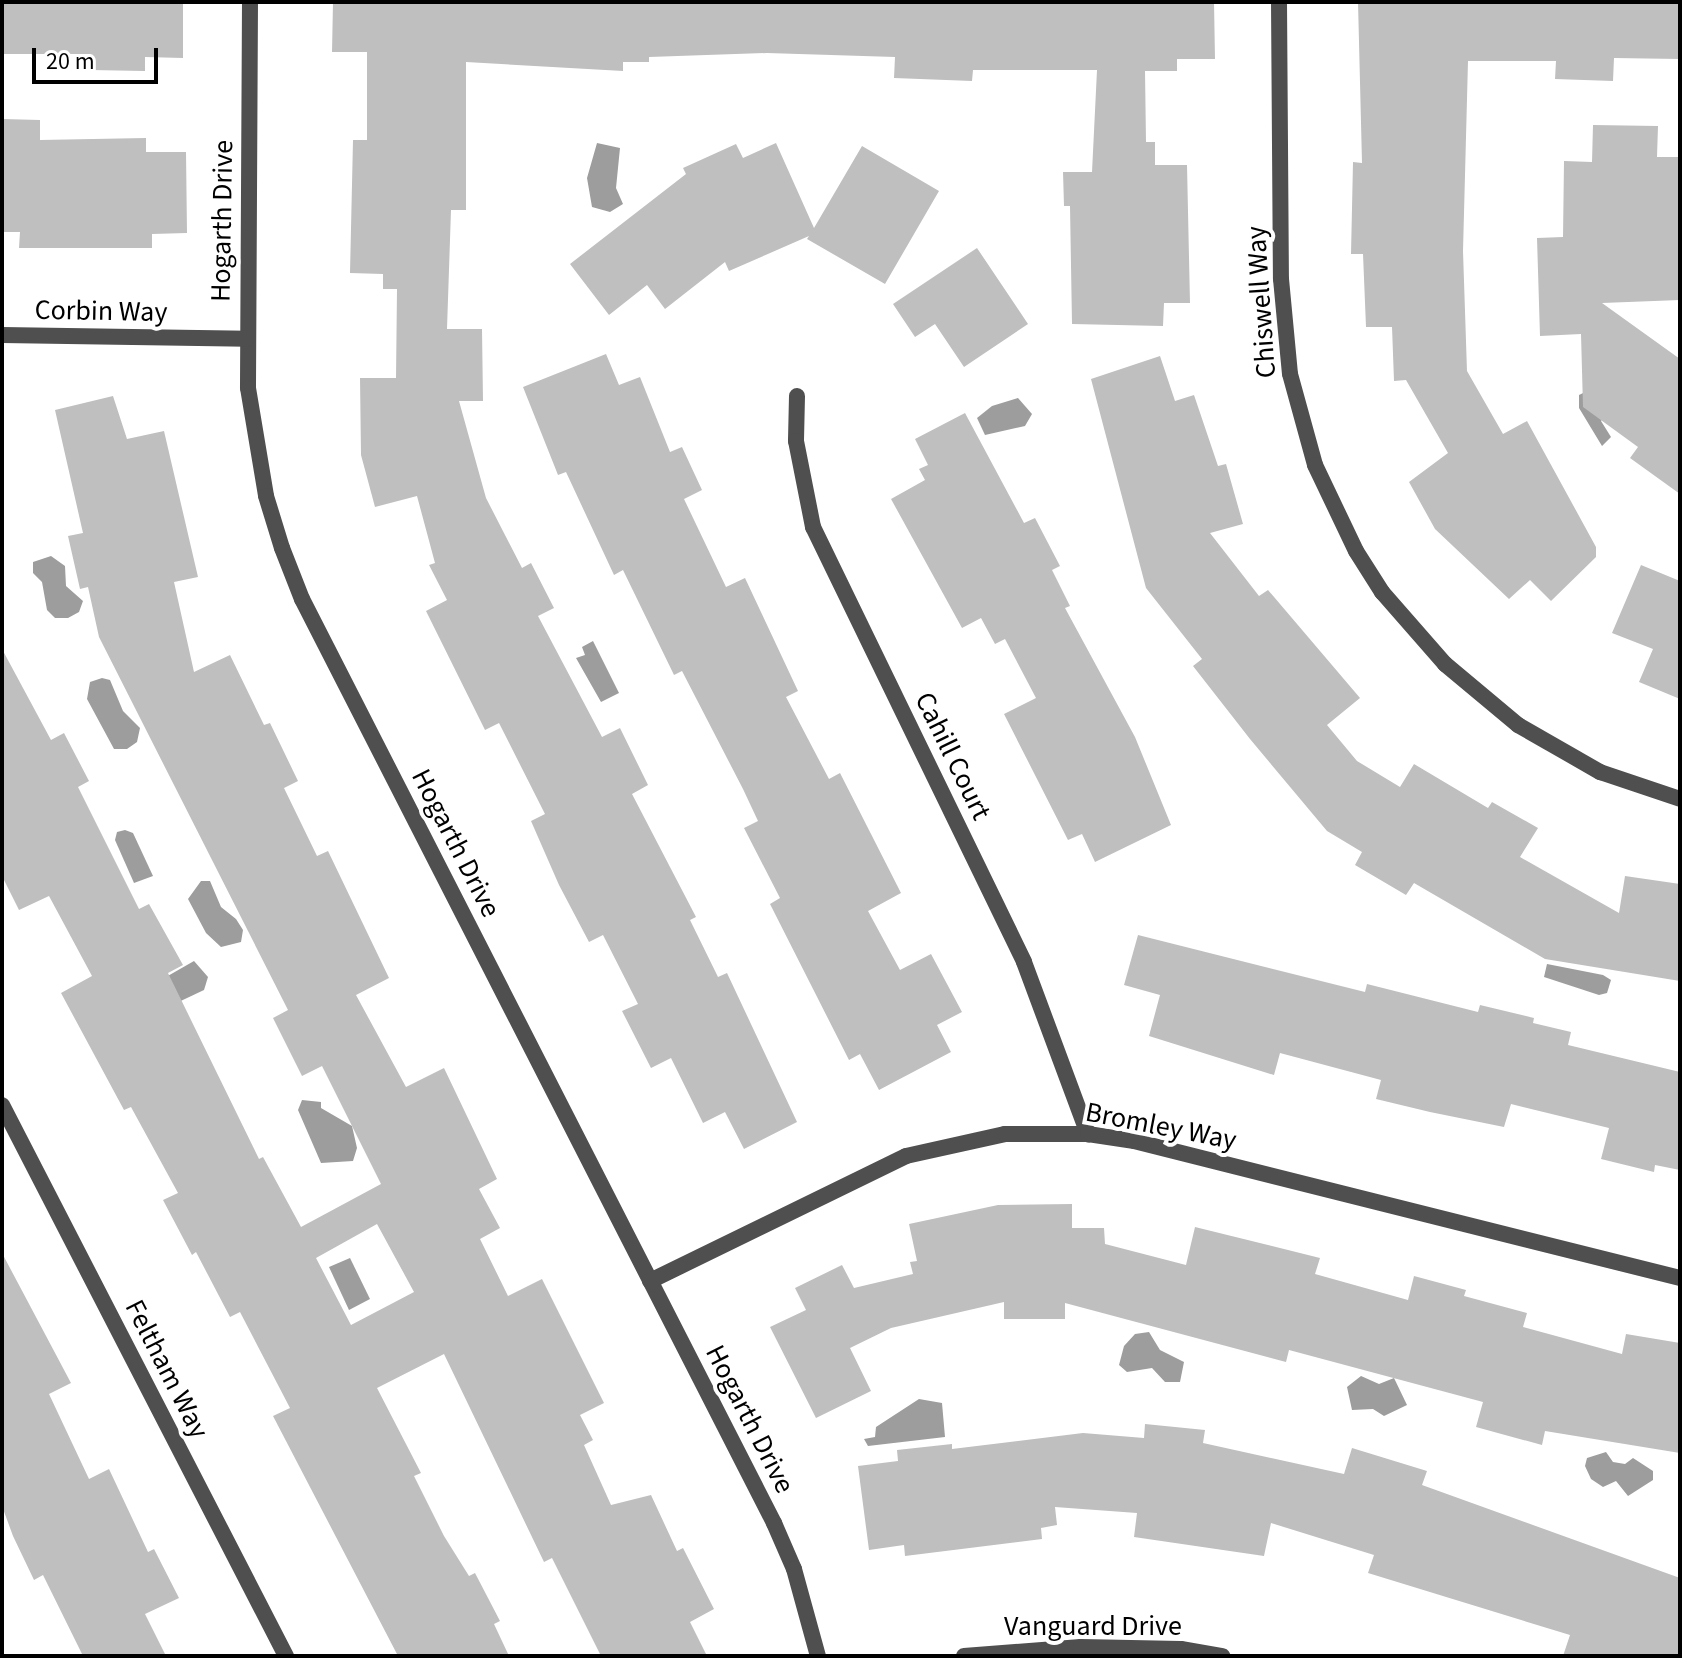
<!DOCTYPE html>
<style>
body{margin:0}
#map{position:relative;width:1682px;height:1658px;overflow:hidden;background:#fff;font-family:"Source Sans 3",sans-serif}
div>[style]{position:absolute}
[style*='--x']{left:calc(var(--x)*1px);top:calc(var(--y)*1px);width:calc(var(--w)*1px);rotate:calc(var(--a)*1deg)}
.water>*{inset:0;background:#9d9d9d}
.building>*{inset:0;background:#bfbfbf}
.minor>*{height:16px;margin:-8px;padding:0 8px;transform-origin:8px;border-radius:8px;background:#4f4f4f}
span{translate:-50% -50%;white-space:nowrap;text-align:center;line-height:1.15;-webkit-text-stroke:8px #fff;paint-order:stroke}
.street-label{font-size:28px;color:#000}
.frame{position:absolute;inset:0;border:4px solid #000;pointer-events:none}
.scale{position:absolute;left:32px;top:48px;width:126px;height:36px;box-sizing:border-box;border:4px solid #000;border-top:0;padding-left:10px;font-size:24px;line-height:28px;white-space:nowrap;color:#000;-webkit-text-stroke:6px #fff;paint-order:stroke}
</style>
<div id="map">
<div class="water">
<i style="clip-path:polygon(597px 143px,620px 148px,616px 188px,623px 204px,610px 212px,592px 207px,587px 178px)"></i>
<i style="clip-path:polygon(1612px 379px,1623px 391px,1601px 421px,1611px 437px,1602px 446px,1579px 408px,1579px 395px)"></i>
<i style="clip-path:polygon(1018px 398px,1032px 414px,1025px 426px,985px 435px,977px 418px,992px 406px)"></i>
<i style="clip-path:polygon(51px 556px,65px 566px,66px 586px,83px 601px,79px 612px,68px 618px,55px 618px,47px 610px,42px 582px,33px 573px,33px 562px)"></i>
<i style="clip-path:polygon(593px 641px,619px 693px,601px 702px,576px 658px,585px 655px,582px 647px)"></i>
<i style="clip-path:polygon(102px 678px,110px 680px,123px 711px,140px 728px,137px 742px,127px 749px,114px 749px,87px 699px,90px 682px)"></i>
<i style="clip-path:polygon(125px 830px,133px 833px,153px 876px,134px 883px,115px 840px,117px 832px)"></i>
<i style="clip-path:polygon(201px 881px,210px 881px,221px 907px,236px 919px,243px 930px,241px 942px,221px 947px,206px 933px,188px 899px)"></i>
<i style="clip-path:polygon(194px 961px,208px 977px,204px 990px,168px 1007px,166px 977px)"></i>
<i style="clip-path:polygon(1547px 964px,1603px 975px,1611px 980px,1607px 993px,1599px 995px,1544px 977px)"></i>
<i style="clip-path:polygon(302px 1100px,321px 1102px,321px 1108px,352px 1126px,357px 1148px,353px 1161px,321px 1163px,298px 1110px)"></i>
<i style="clip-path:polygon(350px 1258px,370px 1299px,349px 1310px,329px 1267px)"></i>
<i style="clip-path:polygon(1149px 1332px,1160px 1350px,1184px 1362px,1180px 1382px,1165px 1382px,1152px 1368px,1127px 1372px,1119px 1365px,1124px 1346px,1135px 1334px)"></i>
<i style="clip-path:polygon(1361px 1376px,1379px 1384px,1394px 1378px,1407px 1405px,1384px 1416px,1373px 1409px,1352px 1410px,1347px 1387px)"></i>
<i style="clip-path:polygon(919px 1399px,942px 1403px,945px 1437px,868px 1446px,864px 1439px,875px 1437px,876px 1427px)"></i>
<i style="clip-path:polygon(1606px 1452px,1613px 1462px,1625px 1464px,1633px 1458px,1653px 1471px,1653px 1480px,1628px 1496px,1616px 1481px,1603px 1487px,1591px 1479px,1585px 1466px,1587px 1458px)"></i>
</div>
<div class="building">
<i style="clip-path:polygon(2px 2px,183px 2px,183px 58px,145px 57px,145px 71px,91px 70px,91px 54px,2px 54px)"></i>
<i style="clip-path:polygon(333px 2px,1214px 2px,1215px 59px,1177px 59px,1177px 71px,1145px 71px,1146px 142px,1155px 142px,1155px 165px,1187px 165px,1190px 303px,1164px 303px,1163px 326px,1072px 324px,1070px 206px,1064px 206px,1063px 172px,1092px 172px,1097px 70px,973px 70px,972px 81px,894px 78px,895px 57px,767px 53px,649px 57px,649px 62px,623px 62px,623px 71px,466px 62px,466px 210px,451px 210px,447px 329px,482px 329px,483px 401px,459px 401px,486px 498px,522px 568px,531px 563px,554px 608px,538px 616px,602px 737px,620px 728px,648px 785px,632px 794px,696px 917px,690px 920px,718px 977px,727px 973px,797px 1122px,744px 1149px,725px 1112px,703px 1123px,671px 1058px,651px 1068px,622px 1011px,638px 1004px,603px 935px,589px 942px,559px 885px,531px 821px,545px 814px,499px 723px,485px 730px,426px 611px,447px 600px,429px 565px,435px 563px,417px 496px,375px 507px,361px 455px,360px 378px,396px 378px,397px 289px,383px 289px,383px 274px,350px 273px,353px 140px,367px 140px,367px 52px,332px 52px)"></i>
<i style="clip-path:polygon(1358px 2px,1680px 2px,1680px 59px,1614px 58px,1613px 81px,1555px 79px,1556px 61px,1468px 61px,1463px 251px,1467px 371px,1503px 434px,1527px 421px,1596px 547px,1596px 557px,1551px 601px,1530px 580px,1509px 599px,1435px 529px,1409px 482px,1448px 453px,1406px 380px,1394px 381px,1392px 327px,1366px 327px,1363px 254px,1351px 254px,1353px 162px,1362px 163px)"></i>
<i style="clip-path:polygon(2px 119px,40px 120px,40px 140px,146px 138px,146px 152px,186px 152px,187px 233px,152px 234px,152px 248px,19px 248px,20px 232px,2px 232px)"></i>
<i style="clip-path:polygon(1593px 125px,1658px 126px,1657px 157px,1680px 157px,1680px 300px,1602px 303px,1680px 359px,1680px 494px,1630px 458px,1638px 447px,1583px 407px,1581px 334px,1540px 336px,1537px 238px,1563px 237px,1564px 161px,1592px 162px)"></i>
<i style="clip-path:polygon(776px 143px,814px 228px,862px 146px,939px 191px,885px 284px,807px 239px,809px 236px,729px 271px,725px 262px,665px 309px,647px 285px,609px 315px,570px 264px,686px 174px,683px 168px,736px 144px,743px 158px)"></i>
<i style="clip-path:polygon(977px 248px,1028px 324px,964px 367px,935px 324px,915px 337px,893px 304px)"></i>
<i style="clip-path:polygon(606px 354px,619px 385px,640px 377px,670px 452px,682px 447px,702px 490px,684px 499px,726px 587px,745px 578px,798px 691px,786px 697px,829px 779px,840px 773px,901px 893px,868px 911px,900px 970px,931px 954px,962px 1012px,937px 1025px,951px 1052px,879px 1090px,860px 1054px,849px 1060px,770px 904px,780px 898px,744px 828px,758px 821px,743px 789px,682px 671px,674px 675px,623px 570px,614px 575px,566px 472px,558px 475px,523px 387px)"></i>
<i style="clip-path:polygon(1160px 356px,1175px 401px,1194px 395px,1218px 466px,1226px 464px,1243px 524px,1210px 533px,1259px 596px,1268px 590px,1360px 698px,1327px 725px,1357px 761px,1400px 787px,1414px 764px,1488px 808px,1492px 802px,1538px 828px,1520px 857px,1619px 913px,1625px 876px,1680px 884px,1680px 981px,1545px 959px,1414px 883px,1406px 895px,1355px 865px,1362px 852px,1327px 831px,1250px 739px,1193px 666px,1202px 659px,1146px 588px,1091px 379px)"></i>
<i style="clip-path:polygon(evenodd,113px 396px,127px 439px,164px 431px,198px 577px,174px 582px,194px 672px,230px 655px,264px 725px,270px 723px,298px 781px,284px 788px,317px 856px,328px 851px,389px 978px,356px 995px,406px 1087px,444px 1068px,497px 1179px,479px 1189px,500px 1228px,480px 1239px,508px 1296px,542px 1279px,604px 1403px,580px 1415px,593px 1440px,584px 1445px,611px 1505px,651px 1495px,677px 1551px,683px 1548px,714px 1609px,690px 1622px,707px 1656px,601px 1656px,552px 1558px,544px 1562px,444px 1354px,377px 1388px,421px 1473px,414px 1476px,444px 1536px,469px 1576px,475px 1573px,500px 1621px,494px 1624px,509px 1656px,398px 1656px,273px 1416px,290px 1408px,240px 1312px,230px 1317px,196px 1252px,192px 1255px,163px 1200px,178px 1193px,131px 1107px,124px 1110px,61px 993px,92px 976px,49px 896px,19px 910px,2px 876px,2px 649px,51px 740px,64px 733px,89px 781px,78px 787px,139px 909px,149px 904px,183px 965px,168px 973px,259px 1159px,263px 1157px,301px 1227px,381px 1184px,322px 1066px,302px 1076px,273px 1018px,288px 1010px,99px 637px,88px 587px,80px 589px,68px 536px,83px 533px,55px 410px,113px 396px,377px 1224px,414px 1292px,351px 1325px,316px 1258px,377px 1224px)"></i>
<i style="clip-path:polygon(965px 413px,1024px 523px,1035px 518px,1060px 566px,1052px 570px,1070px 606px,1065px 608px,1135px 737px,1171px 825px,1095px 862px,1082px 834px,1068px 840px,1004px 714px,1036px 698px,1005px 639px,995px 644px,981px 618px,962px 628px,891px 499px,925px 480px,919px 469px,928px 465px,915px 439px)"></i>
<i style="clip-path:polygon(1641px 565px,1680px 581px,1680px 699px,1639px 682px,1653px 649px,1612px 633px)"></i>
<i style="clip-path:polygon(1138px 935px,1365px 992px,1367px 984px,1478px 1012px,1480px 1005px,1534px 1018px,1533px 1023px,1571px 1032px,1568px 1045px,1680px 1072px,1680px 1170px,1655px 1165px,1654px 1172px,1601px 1159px,1609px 1128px,1511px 1104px,1504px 1127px,1430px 1112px,1376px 1099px,1381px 1080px,1280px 1053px,1274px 1075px,1149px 1036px,1160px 995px,1124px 985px)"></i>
<i style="clip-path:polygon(1072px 1204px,1072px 1228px,1104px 1228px,1105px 1244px,1186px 1265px,1195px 1227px,1320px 1258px,1315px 1274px,1408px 1300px,1414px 1276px,1466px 1290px,1464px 1296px,1527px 1313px,1523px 1327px,1622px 1354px,1626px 1334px,1680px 1343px,1680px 1453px,1545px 1431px,1542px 1445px,1476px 1427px,1483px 1402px,1289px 1350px,1286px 1362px,1065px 1303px,1065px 1319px,1004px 1319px,1004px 1302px,891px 1328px,850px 1348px,871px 1391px,816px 1418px,770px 1327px,806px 1310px,795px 1288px,842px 1265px,854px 1288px,913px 1274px,910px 1262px,917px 1261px,909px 1224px,998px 1205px)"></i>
<i style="clip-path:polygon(2px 1253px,71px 1383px,49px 1394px,89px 1479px,109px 1469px,148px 1552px,154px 1549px,179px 1598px,145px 1614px,166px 1656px,83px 1656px,43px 1575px,34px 1580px,13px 1536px,2px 1506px)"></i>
<i style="clip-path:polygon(1145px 1424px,1205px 1430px,1203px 1443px,1344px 1474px,1352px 1448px,1427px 1471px,1422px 1485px,1680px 1578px,1680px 1656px,1563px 1656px,1570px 1635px,1368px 1573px,1374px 1555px,1271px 1523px,1264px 1556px,1134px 1537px,1137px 1513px,1055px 1507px,1057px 1525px,1041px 1528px,1042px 1539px,905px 1556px,904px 1545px,869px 1550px,858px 1466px,898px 1461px,897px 1450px,952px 1444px,952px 1449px,1083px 1433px,1144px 1438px)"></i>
</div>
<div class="minor">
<i style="--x:250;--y:2;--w:386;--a:90.3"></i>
<i style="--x:248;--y:388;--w:109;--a:80.5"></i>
<i style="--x:266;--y:496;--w:54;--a:72.9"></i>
<i style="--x:282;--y:548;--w:55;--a:68.6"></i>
<i style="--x:302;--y:599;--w:1038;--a:62.94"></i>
<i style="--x:774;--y:1523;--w:50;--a:66.5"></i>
<i style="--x:794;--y:1569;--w:90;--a:74.6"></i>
<i style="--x:1279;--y:2;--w:277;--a:89.6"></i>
<i style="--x:1281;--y:279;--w:95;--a:84.6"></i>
<i style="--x:1290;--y:374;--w:94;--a:74.6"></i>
<i style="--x:1315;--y:465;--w:95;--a:64.5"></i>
<i style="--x:1356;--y:551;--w:49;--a:57.6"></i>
<i style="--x:1382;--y:592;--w:96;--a:48.8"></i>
<i style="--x:1445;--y:664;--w:95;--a:39.9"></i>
<i style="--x:1518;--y:725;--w:95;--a:29.8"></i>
<i style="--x:1600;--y:772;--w:84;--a:18.6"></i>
<i style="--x:2;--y:335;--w:245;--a:0.9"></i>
<i style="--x:797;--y:396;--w:45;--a:91.3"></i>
<i style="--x:796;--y:441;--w:88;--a:78.8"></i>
<i style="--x:813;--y:527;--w:483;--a:64.1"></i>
<i style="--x:1024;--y:962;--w:184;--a:69.6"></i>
<i style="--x:2;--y:1105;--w:620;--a:62.73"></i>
<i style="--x:650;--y:1281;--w:285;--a:-26"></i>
<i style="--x:906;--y:1156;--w:101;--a:-12.5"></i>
<i style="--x:1005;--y:1134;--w:83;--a:0"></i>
<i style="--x:1088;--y:1134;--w:47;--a:8.7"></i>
<i style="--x:1134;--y:1141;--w:563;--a:14.09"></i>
<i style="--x:964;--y:1656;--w:117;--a:-4.4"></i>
<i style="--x:1081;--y:1647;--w:100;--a:1.1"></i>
<i style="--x:1181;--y:1649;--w:42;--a:9.7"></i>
</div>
<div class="street-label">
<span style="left:222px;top:221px;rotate:-89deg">Hogarth Drive</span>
<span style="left:1261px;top:302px;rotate:-94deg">Chiswell Way</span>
<span style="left:101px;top:311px;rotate:1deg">Corbin Way</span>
<span style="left:953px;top:756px;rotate:64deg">Cahill Court</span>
<span style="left:456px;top:843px;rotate:63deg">Hogarth Drive</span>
<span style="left:1161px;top:1126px;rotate:11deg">Bromley Way</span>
<span style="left:167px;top:1369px;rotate:63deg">Feltham Way</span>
<span style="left:750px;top:1419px;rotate:63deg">Hogarth Drive</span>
<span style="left:1093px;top:1626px">Vanguard Drive</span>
</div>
<div class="frame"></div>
<div class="scale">20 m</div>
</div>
